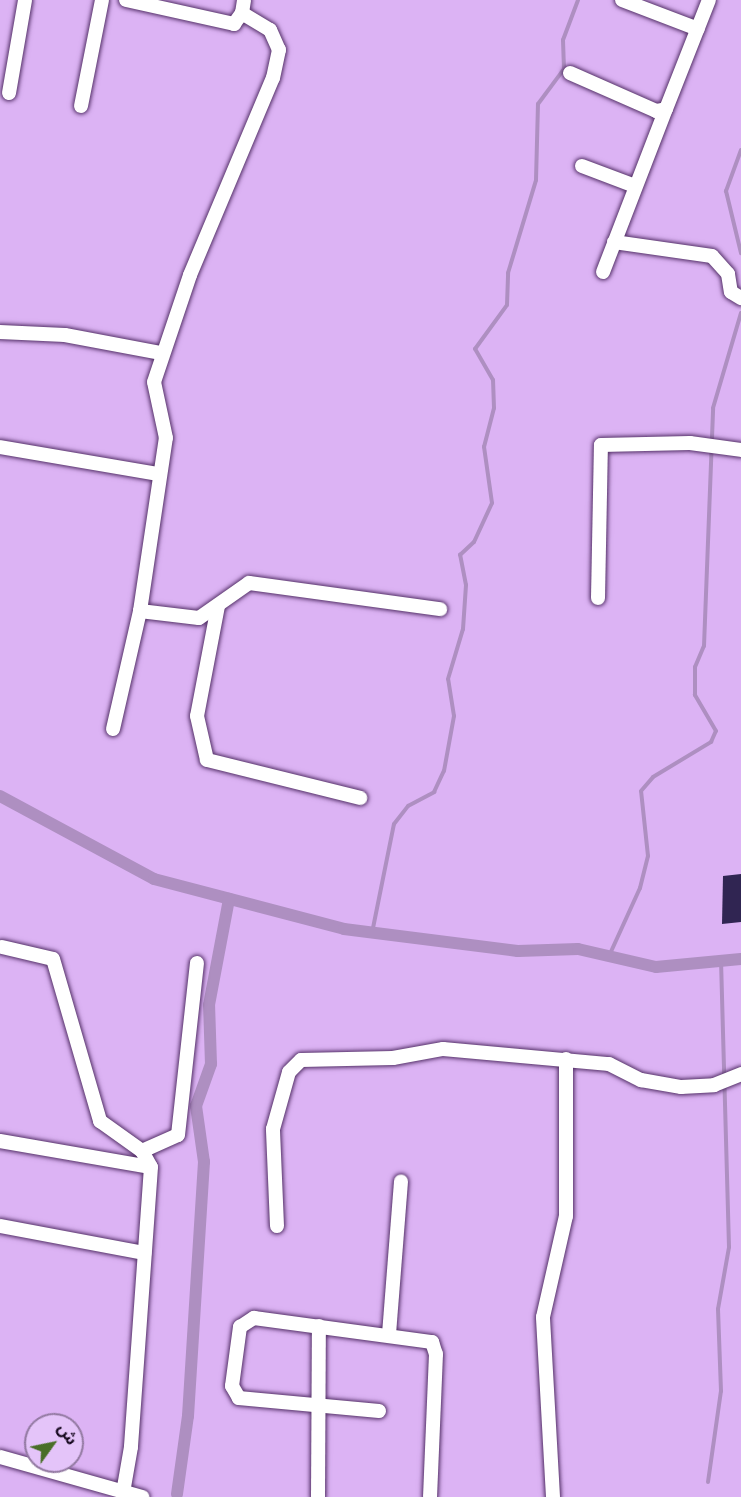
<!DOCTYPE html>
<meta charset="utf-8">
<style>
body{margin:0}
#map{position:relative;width:741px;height:1497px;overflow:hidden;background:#dcb3f4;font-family:"Roboto Serif","Noto Sans Arabic",serif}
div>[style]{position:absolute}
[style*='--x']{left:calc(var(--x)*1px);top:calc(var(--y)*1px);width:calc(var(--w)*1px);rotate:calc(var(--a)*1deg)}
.stream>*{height:4px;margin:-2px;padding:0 2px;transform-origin:2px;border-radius:2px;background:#ae8fc1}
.canal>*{height:12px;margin:-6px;padding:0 6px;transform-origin:6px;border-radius:6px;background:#ae8fc1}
.building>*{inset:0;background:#302552}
.roads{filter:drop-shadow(0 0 2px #553169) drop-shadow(0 0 2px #553169)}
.minor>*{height:14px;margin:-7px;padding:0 7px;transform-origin:7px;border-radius:7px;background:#fff}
span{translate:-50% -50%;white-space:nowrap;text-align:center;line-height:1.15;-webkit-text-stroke:6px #e4c4f9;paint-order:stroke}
.north{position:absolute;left:24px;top:1413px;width:60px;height:60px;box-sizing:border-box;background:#e4c4f9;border:2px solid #9279a1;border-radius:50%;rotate:57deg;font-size:16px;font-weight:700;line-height:24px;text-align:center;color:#16081e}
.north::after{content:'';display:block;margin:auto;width:21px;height:27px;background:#496e27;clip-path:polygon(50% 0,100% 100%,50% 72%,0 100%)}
</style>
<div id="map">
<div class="stream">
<i style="--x:741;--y:150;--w:44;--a:110.1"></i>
<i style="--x:726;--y:191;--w:64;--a:76.4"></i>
<i style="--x:372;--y:933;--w:111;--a:-78.6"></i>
<i style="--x:394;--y:824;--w:23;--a:-52"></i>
<i style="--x:408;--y:806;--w:30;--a:-28"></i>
<i style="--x:434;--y:792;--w:23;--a:-65"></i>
<i style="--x:444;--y:771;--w:56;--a:-79.7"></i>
<i style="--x:454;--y:716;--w:37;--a:-99"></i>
<i style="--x:448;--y:679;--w:52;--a:-73.3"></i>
<i style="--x:463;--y:629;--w:44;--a:-86.1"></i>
<i style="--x:466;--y:585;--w:31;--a:-101"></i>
<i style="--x:460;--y:555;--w:19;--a:-43"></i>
<i style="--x:474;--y:542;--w:43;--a:-65.2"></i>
<i style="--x:492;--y:503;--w:57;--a:-98.1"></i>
<i style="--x:484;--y:447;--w:40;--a:-75.6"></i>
<i style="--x:494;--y:408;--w:28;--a:-92"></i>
<i style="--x:493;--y:380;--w:36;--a:-120"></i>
<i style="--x:475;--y:349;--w:54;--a:-54"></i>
<i style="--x:507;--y:305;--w:32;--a:-88"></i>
<i style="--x:508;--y:273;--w:97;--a:-73.2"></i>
<i style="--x:536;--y:180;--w:76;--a:-88.5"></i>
<i style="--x:538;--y:104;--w:44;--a:-53.4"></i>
<i style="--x:564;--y:69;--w:29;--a:-92"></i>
<i style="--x:563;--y:40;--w:43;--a:-69.4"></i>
<i style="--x:609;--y:956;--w:75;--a:-65.5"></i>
<i style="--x:640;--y:888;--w:33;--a:-76"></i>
<i style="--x:648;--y:856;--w:65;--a:-96.1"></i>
<i style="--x:641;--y:791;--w:18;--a:-49"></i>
<i style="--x:653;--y:777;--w:68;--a:-31.1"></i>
<i style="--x:711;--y:742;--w:12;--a:-66"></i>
<i style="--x:716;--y:731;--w:42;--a:-120.3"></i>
<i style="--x:695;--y:695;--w:28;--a:-90"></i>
<i style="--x:695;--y:667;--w:23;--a:-67"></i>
<i style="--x:704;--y:646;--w:238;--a:-87.8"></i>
<i style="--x:713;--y:408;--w:99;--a:-73.6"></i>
<i style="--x:708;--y:1482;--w:92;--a:-81.9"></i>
<i style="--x:721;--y:1391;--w:82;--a:-92.1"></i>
<i style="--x:718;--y:1309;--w:63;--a:-79.9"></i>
<i style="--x:729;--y:1247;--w:285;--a:-91.6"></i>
</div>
<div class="canal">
<i style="--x:0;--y:796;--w:175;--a:28.3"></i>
<i style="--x:154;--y:879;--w:196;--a:14.7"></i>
<i style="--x:344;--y:929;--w:175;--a:7.2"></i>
<i style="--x:518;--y:951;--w:60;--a:-1.9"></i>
<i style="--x:578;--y:949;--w:80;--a:13"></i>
<i style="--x:656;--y:967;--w:85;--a:-5.4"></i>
<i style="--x:177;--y:1494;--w:79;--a:-82"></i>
<i style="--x:188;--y:1416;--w:255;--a:-86.4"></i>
<i style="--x:204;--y:1162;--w:57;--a:-98.1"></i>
<i style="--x:196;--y:1106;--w:45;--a:-70.3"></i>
<i style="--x:211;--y:1064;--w:59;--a:-91.9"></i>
<i style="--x:209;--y:1005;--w:108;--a:-79.3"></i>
</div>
<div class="building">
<i style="clip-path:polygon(741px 874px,741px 922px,722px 924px,723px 876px)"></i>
</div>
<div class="roads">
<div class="minor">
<i style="--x:126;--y:0;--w:111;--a:12.5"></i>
<i style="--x:234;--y:24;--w:14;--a:-54"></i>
<i style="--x:622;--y:0;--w:81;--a:20.9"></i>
<i style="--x:570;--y:73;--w:94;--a:23.8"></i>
<i style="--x:656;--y:111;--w:10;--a:-11"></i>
<i style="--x:666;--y:109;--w:117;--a:-68.5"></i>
<i style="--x:9;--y:93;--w:94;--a:-80.2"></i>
<i style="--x:81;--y:106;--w:108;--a:-78.8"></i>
<i style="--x:582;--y:166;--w:57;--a:20.7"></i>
<i style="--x:614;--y:242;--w:99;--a:8.1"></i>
<i style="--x:712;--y:256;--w:24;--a:48"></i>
<i style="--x:728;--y:274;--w:18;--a:81"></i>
<i style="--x:731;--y:292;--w:12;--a:31"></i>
<i style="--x:603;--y:272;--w:175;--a:-68.9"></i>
<i style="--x:0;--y:332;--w:65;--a:2.6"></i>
<i style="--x:65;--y:335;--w:98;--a:10.6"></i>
<i style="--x:0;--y:447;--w:160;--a:9.7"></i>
<i style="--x:598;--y:598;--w:153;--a:-88.9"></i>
<i style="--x:601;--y:445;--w:89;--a:-1.3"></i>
<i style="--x:690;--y:443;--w:51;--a:7.8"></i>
<i style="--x:218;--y:606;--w:112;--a:100.8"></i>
<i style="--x:197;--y:716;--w:45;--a:77.2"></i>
<i style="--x:207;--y:760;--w:158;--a:13.9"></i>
<i style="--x:140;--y:611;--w:59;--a:6.8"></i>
<i style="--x:199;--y:618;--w:61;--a:-35"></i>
<i style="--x:249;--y:583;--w:193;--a:7.8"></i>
<i style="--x:113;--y:729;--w:121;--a:-77.1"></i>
<i style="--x:140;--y:611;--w:175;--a:-81.5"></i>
<i style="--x:166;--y:438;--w:57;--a:-102.1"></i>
<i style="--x:154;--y:382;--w:113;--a:-71.4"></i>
<i style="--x:190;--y:275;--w:214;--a:-67.2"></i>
<i style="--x:273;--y:78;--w:29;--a:-78"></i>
<i style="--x:279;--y:50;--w:22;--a:-114"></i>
<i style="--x:270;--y:30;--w:33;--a:-149"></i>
<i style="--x:242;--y:13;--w:13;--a:-81"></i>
<i style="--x:2;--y:947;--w:52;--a:13.2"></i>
<i style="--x:53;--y:959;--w:169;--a:73.8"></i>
<i style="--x:100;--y:1121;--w:52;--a:35.5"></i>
<i style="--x:142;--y:1151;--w:18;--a:61"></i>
<i style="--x:0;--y:1141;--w:153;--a:9.8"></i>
<i style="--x:151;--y:1167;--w:281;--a:94.1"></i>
<i style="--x:131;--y:1447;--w:47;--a:99.9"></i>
<i style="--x:142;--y:1151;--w:39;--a:-24"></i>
<i style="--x:178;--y:1135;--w:173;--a:-83.7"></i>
<i style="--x:0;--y:1226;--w:147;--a:10.6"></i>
<i style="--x:277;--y:1226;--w:97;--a:-92.4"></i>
<i style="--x:273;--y:1129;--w:59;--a:-74.3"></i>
<i style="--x:289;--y:1072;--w:17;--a:-45"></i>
<i style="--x:301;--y:1060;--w:92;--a:-1.2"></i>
<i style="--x:393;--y:1058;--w:51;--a:-10.2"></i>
<i style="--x:443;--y:1049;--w:167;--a:5.2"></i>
<i style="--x:609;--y:1064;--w:36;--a:27"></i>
<i style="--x:641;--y:1080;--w:41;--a:9.9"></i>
<i style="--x:681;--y:1087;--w:33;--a:-3"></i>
<i style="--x:714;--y:1085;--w:29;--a:-22"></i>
<i style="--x:389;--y:1334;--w:153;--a:-85.5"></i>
<i style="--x:379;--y:1411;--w:141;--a:-174.7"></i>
<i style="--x:239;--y:1398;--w:14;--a:-120"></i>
<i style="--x:232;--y:1386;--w:60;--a:-82.3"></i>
<i style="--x:240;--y:1327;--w:17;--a:-33"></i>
<i style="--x:254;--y:1318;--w:180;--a:7.7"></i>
<i style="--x:432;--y:1342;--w:13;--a:72"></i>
<i style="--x:436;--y:1354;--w:143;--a:92.4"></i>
<i style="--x:0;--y:1457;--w:148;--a:15.7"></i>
<i style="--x:318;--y:1497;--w:171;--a:-89.7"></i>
<i style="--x:553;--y:1497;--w:180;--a:-93.2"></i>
<i style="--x:543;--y:1317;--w:104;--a:-77.2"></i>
<i style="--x:566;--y:1216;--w:157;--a:-90"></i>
</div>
</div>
<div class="north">ش</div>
</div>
